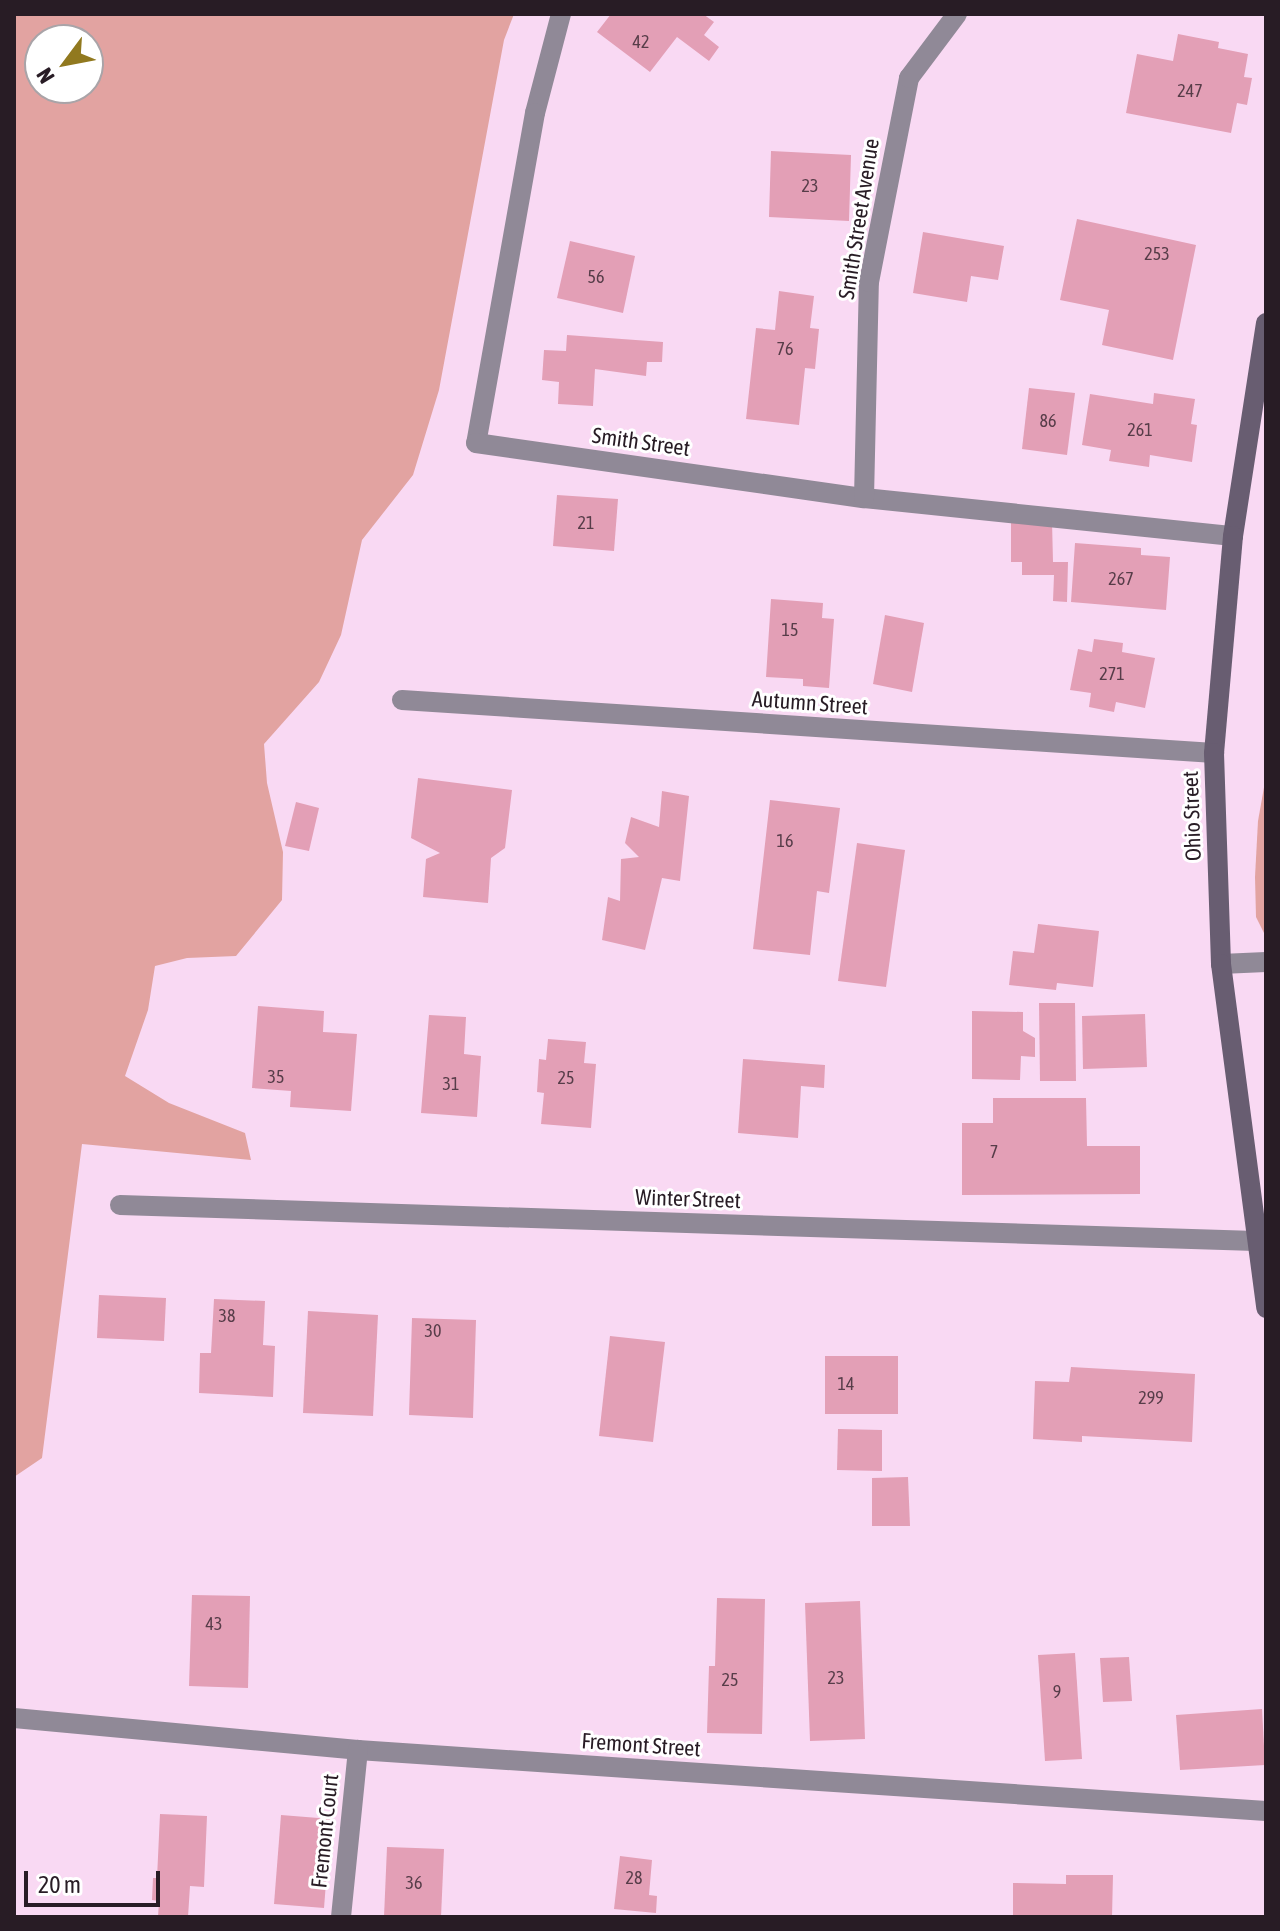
<!DOCTYPE html>
<style>
body{margin:0}
#map{position:relative;width:1280px;height:1931px;overflow:hidden;background:#f9d9f3;font-family:"Asap Condensed",sans-serif}
div>[style]{position:absolute}
[style*='--x']{left:calc(var(--x)*1px);top:calc(var(--y)*1px);width:calc(var(--w)*1px);rotate:calc(var(--a)*1deg)}
.green>*{inset:0;background:#e2a3a1}
.building>*{inset:0;background:#e39fb6}
.street>*{height:20px;margin:-10px;padding:0 10px;transform-origin:10px;border-radius:10px;background:#908997}
.secondary>*{height:20px;margin:-10px;padding:0 10px;transform-origin:10px;border-radius:10px;background:#685d71}
span{translate:-50% -50%;white-space:nowrap;text-align:center;line-height:1.15;-webkit-text-stroke:6px #fff;paint-order:stroke}
.number-label{font-size:18px;color:#573d49}
.number-label span{-webkit-text-stroke-width:0}
.street-label{font-size:22px;color:#281c25}
.frame{position:absolute;inset:0;border:16px solid #281c25;pointer-events:none}
.north{position:absolute;left:24px;top:24px;width:80px;height:80px;box-sizing:border-box;background:#fff;border:2px solid #a9a4a8;border-radius:50%;rotate:238deg;font-size:22px;font-weight:700;line-height:32px;text-align:center;color:#281c25}
.north::after{content:'';display:block;margin:auto;width:28px;height:36px;background:#91791f;clip-path:polygon(50% 0,100% 100%,50% 72%,0 100%)}
.scale{position:absolute;left:24px;top:1871px;width:136px;height:36px;box-sizing:border-box;border:4px solid #281c25;border-top:0;padding-left:10px;font-size:24px;line-height:28px;white-space:nowrap;color:#281c25;-webkit-text-stroke:6px #fff;paint-order:stroke}
</style>
<div id="map">
<div class="green">
<i style="clip-path:polygon(evenodd,14px 14px,514px 14px,504px 40px,439px 390px,413px 475px,362px 540px,341px 635px,319px 682px,264px 744px,267px 783px,283px 852px,282px 900px,236px 956px,187px 958px,155px 966px,148px 1010px,125px 1076px,169px 1103px,245px 1133px,251px 1160px,82px 1144px,42px 1458px,14px 1477px,14px 14px,40px 40px,88px 40px,88px 88px,40px 88px,40px 40px)"></i>
<i style="clip-path:polygon(1266px 776px,1266px 937px,1256px 917px,1255px 877px,1258px 821px)"></i>
</div>
<div class="building">
<i style="clip-path:polygon(611px 14px,703px 14px,714px 22px,704px 35px,719px 47px,709px 61px,677px 37px,650px 72px,597px 32px)"></i>
<i style="clip-path:polygon(1178px 34px,1219px 42px,1218px 48px,1248px 54px,1244px 77px,1252px 78px,1247px 105px,1237px 103px,1231px 133px,1126px 113px,1137px 54px,1173px 61px)"></i>
<i style="clip-path:polygon(771px 151px,851px 155px,849px 221px,769px 217px)"></i>
<i style="clip-path:polygon(1077px 219px,1196px 245px,1173px 360px,1102px 345px,1109px 310px,1060px 300px)"></i>
<i style="clip-path:polygon(923px 232px,1004px 246px,998px 280px,971px 276px,967px 302px,913px 293px)"></i>
<i style="clip-path:polygon(570px 241px,635px 256px,623px 313px,557px 298px)"></i>
<i style="clip-path:polygon(779px 291px,814px 296px,810px 328px,819px 329px,815px 369px,805px 368px,799px 425px,746px 419px,756px 328px,775px 330px)"></i>
<i style="clip-path:polygon(567px 335px,663px 342px,662px 362px,647px 362px,646px 376px,595px 369px,593px 406px,558px 404px,559px 382px,542px 380px,544px 350px,566px 351px)"></i>
<i style="clip-path:polygon(1029px 388px,1075px 393px,1067px 455px,1022px 449px)"></i>
<i style="clip-path:polygon(1154px 393px,1195px 399px,1191px 424px,1197px 425px,1192px 462px,1150px 455px,1149px 467px,1109px 461px,1111px 450px,1082px 445px,1090px 394px,1153px 404px)"></i>
<i style="clip-path:polygon(557px 495px,618px 499px,614px 551px,553px 546px)"></i>
<i style="clip-path:polygon(1011px 520px,1052px 521px,1053px 562px,1068px 562px,1067px 602px,1053px 601px,1054px 575px,1022px 575px,1022px 562px,1011px 562px)"></i>
<i style="clip-path:polygon(1075px 543px,1141px 548px,1141px 555px,1170px 557px,1166px 610px,1071px 602px)"></i>
<i style="clip-path:polygon(771px 599px,823px 603px,822px 618px,834px 619px,829px 688px,803px 686px,803px 679px,766px 677px)"></i>
<i style="clip-path:polygon(885px 615px,924px 623px,912px 692px,873px 684px)"></i>
<i style="clip-path:polygon(1094px 639px,1123px 643px,1122px 652px,1155px 658px,1145px 708px,1116px 702px,1114px 712px,1089px 707px,1091px 693px,1070px 690px,1078px 649px,1092px 652px)"></i>
<i style="clip-path:polygon(418px 778px,512px 790px,505px 848px,491px 858px,488px 903px,423px 897px,426px 859px,440px 853px,411px 838px)"></i>
<i style="clip-path:polygon(662px 791px,689px 796px,680px 881px,662px 878px,645px 950px,602px 940px,608px 897px,620px 901px,621px 859px,639px 857px,625px 843px,631px 817px,659px 827px)"></i>
<i style="clip-path:polygon(770px 800px,840px 808px,829px 893px,817px 891px,810px 955px,753px 949px)"></i>
<i style="clip-path:polygon(296px 802px,319px 808px,309px 851px,285px 846px)"></i>
<i style="clip-path:polygon(857px 843px,905px 850px,886px 987px,838px 981px)"></i>
<i style="clip-path:polygon(1038px 924px,1099px 931px,1093px 987px,1057px 983px,1056px 990px,1009px 985px,1013px 951px,1034px 953px)"></i>
<i style="clip-path:polygon(1039px 1003px,1075px 1003px,1076px 1081px,1040px 1081px)"></i>
<i style="clip-path:polygon(258px 1006px,324px 1011px,323px 1032px,357px 1034px,351px 1111px,290px 1107px,291px 1091px,252px 1088px)"></i>
<i style="clip-path:polygon(972px 1011px,1023px 1012px,1023px 1031px,1035px 1038px,1035px 1057px,1021px 1056px,1020px 1080px,972px 1079px)"></i>
<i style="clip-path:polygon(1145px 1014px,1147px 1067px,1083px 1069px,1082px 1016px)"></i>
<i style="clip-path:polygon(429px 1015px,466px 1017px,464px 1054px,481px 1056px,477px 1117px,421px 1113px)"></i>
<i style="clip-path:polygon(548px 1039px,586px 1042px,584px 1063px,596px 1064px,591px 1128px,541px 1124px,544px 1093px,537px 1092px,539px 1059px,546px 1060px)"></i>
<i style="clip-path:polygon(743px 1059px,825px 1065px,824px 1088px,801px 1086px,798px 1138px,738px 1133px)"></i>
<i style="clip-path:polygon(993px 1098px,1086px 1098px,1087px 1146px,1140px 1146px,1140px 1194px,962px 1195px,962px 1123px,993px 1123px)"></i>
<i style="clip-path:polygon(99px 1295px,166px 1298px,164px 1341px,97px 1338px)"></i>
<i style="clip-path:polygon(214px 1299px,265px 1301px,263px 1345px,275px 1346px,273px 1397px,199px 1393px,200px 1353px,211px 1353px)"></i>
<i style="clip-path:polygon(308px 1311px,378px 1315px,373px 1416px,303px 1413px)"></i>
<i style="clip-path:polygon(412px 1318px,476px 1320px,473px 1418px,409px 1415px)"></i>
<i style="clip-path:polygon(610px 1336px,665px 1342px,653px 1442px,599px 1436px)"></i>
<i style="clip-path:polygon(825px 1356px,898px 1356px,898px 1414px,825px 1414px)"></i>
<i style="clip-path:polygon(1071px 1367px,1195px 1374px,1192px 1442px,1082px 1436px,1082px 1442px,1033px 1439px,1035px 1381px,1069px 1382px)"></i>
<i style="clip-path:polygon(838px 1429px,882px 1430px,882px 1471px,837px 1470px)"></i>
<i style="clip-path:polygon(908px 1477px,910px 1526px,872px 1526px,872px 1478px)"></i>
<i style="clip-path:polygon(192px 1595px,250px 1596px,248px 1688px,189px 1686px)"></i>
<i style="clip-path:polygon(717px 1598px,765px 1599px,762px 1734px,707px 1733px,709px 1666px,715px 1666px)"></i>
<i style="clip-path:polygon(860px 1601px,865px 1739px,810px 1741px,805px 1603px)"></i>
<i style="clip-path:polygon(1075px 1653px,1082px 1759px,1045px 1761px,1038px 1655px)"></i>
<i style="clip-path:polygon(1129px 1657px,1132px 1701px,1103px 1702px,1100px 1658px)"></i>
<i style="clip-path:polygon(1262px 1709px,1265px 1765px,1180px 1770px,1176px 1715px)"></i>
<i style="clip-path:polygon(160px 1814px,207px 1816px,204px 1887px,190px 1886px,188px 1917px,158px 1917px,159px 1901px,152px 1900px,153px 1878px,157px 1878px)"></i>
<i style="clip-path:polygon(281px 1815px,331px 1819px,324px 1908px,274px 1904px)"></i>
<i style="clip-path:polygon(387px 1847px,444px 1849px,441px 1917px,384px 1917px)"></i>
<i style="clip-path:polygon(620px 1856px,652px 1860px,649px 1895px,657px 1896px,656px 1913px,614px 1909px)"></i>
<i style="clip-path:polygon(1066px 1875px,1113px 1875px,1112px 1917px,1013px 1917px,1013px 1883px,1066px 1884px)"></i>
</div>
<div class="street">
<i style="--x:561;--y:14;--w:102;--a:104.7"></i>
<i style="--x:535;--y:113;--w:335;--a:100.1"></i>
<i style="--x:476;--y:443;--w:392;--a:8.1"></i>
<i style="--x:864;--y:498;--w:371;--a:5.9"></i>
<i style="--x:864;--y:498;--w:216;--a:-88.7"></i>
<i style="--x:869;--y:282;--w:208;--a:-78.9"></i>
<i style="--x:909;--y:78;--w:80;--a:-53.1"></i>
<i style="--x:402;--y:700;--w:814;--a:3.73"></i>
<i style="--x:1221;--y:964;--w:45;--a:-2.5"></i>
<i style="--x:120;--y:1205;--w:1136;--a:1.82"></i>
<i style="--x:14;--y:1718;--w:345;--a:5.3"></i>
<i style="--x:358;--y:1750;--w:910;--a:3.84"></i>
<i style="--x:341;--y:1917;--w:168;--a:-84.2"></i>
</div>
<div class="secondary">
<i style="--x:1266;--y:323;--w:216;--a:98.8"></i>
<i style="--x:1233;--y:536;--w:218;--a:95"></i>
<i style="--x:1214;--y:753;--w:211;--a:88.1"></i>
<i style="--x:1221;--y:964;--w:347;--a:82.5"></i>
</div>
<div class="number-label">
<span style="left:641px;top:42px">42</span>
<span style="left:1190px;top:91px">247</span>
<span style="left:810px;top:186px">23</span>
<span style="left:1157px;top:254px">253</span>
<span style="left:596px;top:277px">56</span>
<span style="left:785px;top:349px">76</span>
<span style="left:1048px;top:421px">86</span>
<span style="left:1140px;top:430px">261</span>
<span style="left:586px;top:523px">21</span>
<span style="left:1121px;top:579px">267</span>
<span style="left:790px;top:630px">15</span>
<span style="left:1112px;top:674px">271</span>
<span style="left:785px;top:841px">16</span>
<span style="left:276px;top:1077px">35</span>
<span style="left:566px;top:1078px">25</span>
<span style="left:451px;top:1084px">31</span>
<span style="left:994px;top:1152px">7</span>
<span style="left:227px;top:1316px">38</span>
<span style="left:433px;top:1331px">30</span>
<span style="left:846px;top:1384px">14</span>
<span style="left:1151px;top:1398px">299</span>
<span style="left:214px;top:1624px">43</span>
<span style="left:836px;top:1678px">23</span>
<span style="left:730px;top:1680px">25</span>
<span style="left:1057px;top:1692px">9</span>
<span style="left:634px;top:1878px">28</span>
<span style="left:414px;top:1883px">36</span>
</div>
<div class="street-label">
<span style="left:859px;top:219px;rotate:-81deg">Smith Street Avenue</span>
<span style="left:641px;top:442px;rotate:8deg">Smith Street</span>
<span style="left:810px;top:703px;rotate:4deg">Autumn Street</span>
<span style="left:1192px;top:816px;rotate:-92deg">Ohio Street</span>
<span style="left:688px;top:1199px;rotate:2deg">Winter Street</span>
<span style="left:641px;top:1745px;rotate:4deg">Fremont Street</span>
<span style="left:325px;top:1831px;rotate:-84deg">Fremont Court</span>
</div>
<div class="frame"></div>
<div class="north">N</div>
<div class="scale">20 m</div>
</div>
